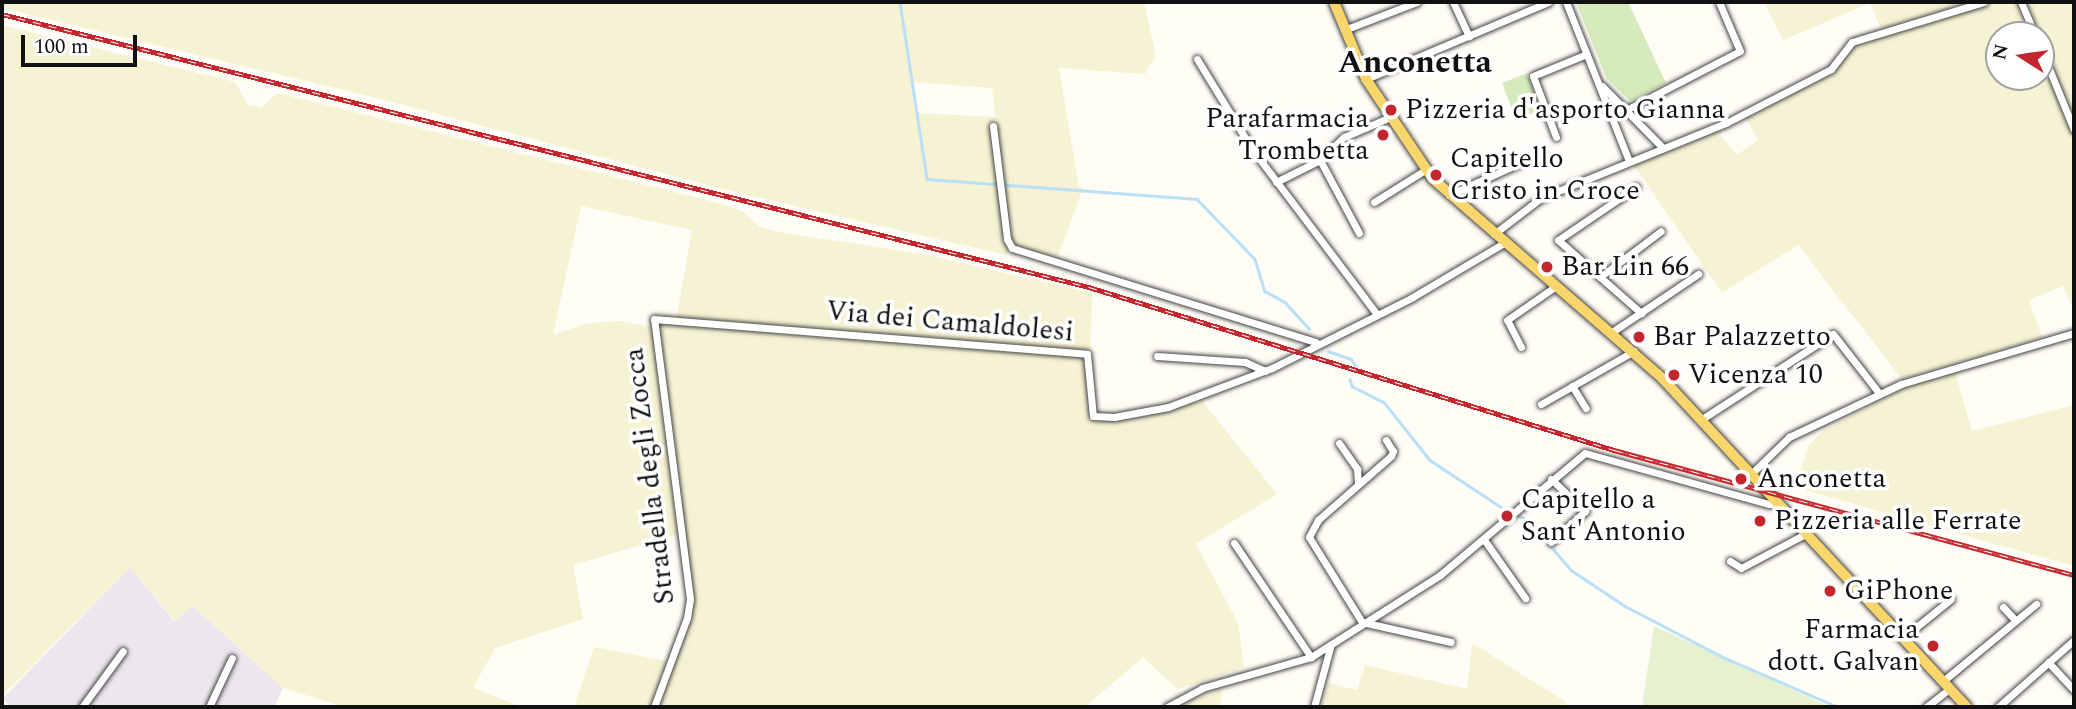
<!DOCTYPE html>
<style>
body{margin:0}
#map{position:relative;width:2076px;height:709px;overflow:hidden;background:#fffdf5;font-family:Spectral,serif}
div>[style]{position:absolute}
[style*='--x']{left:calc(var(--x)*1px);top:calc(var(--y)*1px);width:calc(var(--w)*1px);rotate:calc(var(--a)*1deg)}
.industrial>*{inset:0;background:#eee6ef}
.farmland>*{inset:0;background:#f6f3d4}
.green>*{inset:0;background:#d5ebbd}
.pitch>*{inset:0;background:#e6f2cf}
.stream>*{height:2.5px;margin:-1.25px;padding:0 1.25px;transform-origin:1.25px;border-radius:1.25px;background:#b9e0f7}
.roads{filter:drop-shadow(0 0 2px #444) drop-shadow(0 0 2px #444)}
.minor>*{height:7px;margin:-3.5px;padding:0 3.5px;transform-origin:3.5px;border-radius:3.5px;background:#fff}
.major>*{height:10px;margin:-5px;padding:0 5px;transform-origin:5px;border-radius:5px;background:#f9d66b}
.rail>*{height:5px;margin-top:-2.5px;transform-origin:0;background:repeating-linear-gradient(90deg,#fff 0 8px,#c4262e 0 16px);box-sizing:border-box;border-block:2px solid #c4262e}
.dots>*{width:19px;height:19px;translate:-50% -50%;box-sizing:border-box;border:4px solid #fff;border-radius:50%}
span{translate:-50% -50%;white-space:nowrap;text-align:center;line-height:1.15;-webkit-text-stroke:7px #fff;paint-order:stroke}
.poi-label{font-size:28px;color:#111}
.left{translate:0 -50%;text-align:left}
.right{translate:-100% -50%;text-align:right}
.street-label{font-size:28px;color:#111}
.quarter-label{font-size:32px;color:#111;font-weight:700}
.frame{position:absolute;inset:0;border:4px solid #111;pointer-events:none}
.north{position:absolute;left:1985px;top:21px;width:70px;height:70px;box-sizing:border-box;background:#fff;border:2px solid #a0a0a0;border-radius:50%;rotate:282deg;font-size:19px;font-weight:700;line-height:28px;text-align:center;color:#111}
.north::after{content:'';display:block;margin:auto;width:24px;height:32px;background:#c4262e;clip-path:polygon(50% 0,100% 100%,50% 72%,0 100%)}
.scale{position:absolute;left:21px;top:35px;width:116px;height:32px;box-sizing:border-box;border:4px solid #111;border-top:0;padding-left:9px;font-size:21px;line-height:24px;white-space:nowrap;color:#111;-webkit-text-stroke:5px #fff;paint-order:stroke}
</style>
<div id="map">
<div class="industrial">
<i style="clip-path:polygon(130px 567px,174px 621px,193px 606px,283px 688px,274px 707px,11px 707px,2px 699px)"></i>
</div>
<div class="farmland">
<i style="clip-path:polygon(evenodd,2px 2px,1144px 2px,1156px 56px,1145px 74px,1059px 68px,1079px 186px,1083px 188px,1058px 257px,1015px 246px,1006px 255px,739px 193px,369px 96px,2px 8px,2px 2px,914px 82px,992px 88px,995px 117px,918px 113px,914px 82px)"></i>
<i style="clip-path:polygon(1764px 2px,1968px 2px,1881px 29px,1870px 3px,1783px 40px)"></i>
<i style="clip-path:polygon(1994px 2px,2019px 2px,2033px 35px,1999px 35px,1999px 77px,2041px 77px,2041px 55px,2074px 137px,2074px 312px,2063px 286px,2029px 300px,2042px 337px,1902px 379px,1798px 245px,1722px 293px,1633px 164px,1717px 131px,1737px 155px,1758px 140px,1745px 116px,1837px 68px,1855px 43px)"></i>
<i style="clip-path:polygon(2027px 2px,2074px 2px,2074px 118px,2041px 35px)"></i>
<i style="clip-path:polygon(evenodd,2px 25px,235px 82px,248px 105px,261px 107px,278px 93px,722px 204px,742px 211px,760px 227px,779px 232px,923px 254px,1092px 293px,1089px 418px,1138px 418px,1202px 401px,1277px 494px,1196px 544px,1238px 623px,1244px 668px,1177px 689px,1143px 657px,1085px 707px,654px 707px,690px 599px,678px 534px,573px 565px,583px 619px,495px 648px,473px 688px,522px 707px,344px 707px,283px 688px,193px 606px,175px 621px,130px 567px,2px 696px,2px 25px,581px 206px,692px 230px,676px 321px,654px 319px,654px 327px,622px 321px,588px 323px,553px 335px,581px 206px)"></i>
<i style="clip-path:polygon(1955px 372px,1972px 431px,2074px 405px,2074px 566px,1794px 487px,1809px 445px,1823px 431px,1905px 388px)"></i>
<i style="clip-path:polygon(1472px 643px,1566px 702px,1565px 707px,1321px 707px,1328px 683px,1357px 690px,1365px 665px,1467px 689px)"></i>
<i style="clip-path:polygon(594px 647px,667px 661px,651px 707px,574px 707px)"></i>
<i style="clip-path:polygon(1222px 687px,1220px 707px,1176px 707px,1178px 705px)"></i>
</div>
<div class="green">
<i style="clip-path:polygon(1576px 2px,1628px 2px,1666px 83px,1630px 101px,1607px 79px)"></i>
<i style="clip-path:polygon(1527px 73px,1541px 110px,1516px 119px,1502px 83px)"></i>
</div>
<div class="pitch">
<i style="clip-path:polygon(1654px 626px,1830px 707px,1642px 707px)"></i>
</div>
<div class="stream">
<i style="--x:900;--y:2;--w:179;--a:81.3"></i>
<i style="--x:927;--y:179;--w:271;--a:4.2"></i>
<i style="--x:1197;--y:199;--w:83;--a:46"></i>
<i style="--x:1255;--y:259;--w:34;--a:73"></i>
<i style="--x:1265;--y:291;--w:23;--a:29"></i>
<i style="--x:1285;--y:302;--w:36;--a:48"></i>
<i style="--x:1328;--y:351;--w:24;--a:19"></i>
<i style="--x:1351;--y:359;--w:9;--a:54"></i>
<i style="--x:1350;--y:379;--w:7;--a:74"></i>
<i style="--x:1352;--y:386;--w:36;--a:27"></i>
<i style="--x:1384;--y:402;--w:74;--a:51.6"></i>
<i style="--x:1430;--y:460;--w:92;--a:33.5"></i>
<i style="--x:1519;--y:516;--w:11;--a:22"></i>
<i style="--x:1529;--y:520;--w:65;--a:50"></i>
<i style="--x:1571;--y:570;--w:65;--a:33.7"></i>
<i style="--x:1625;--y:606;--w:113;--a:27.5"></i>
<i style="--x:1725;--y:658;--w:123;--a:23.4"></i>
</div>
<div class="roads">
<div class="minor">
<i style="--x:1453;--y:2;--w:38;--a:65"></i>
<i style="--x:1566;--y:2;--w:171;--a:68.4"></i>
<i style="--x:2021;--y:2;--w:36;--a:67"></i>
<i style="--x:1344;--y:30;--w:78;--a:-21"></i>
<i style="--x:2041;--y:49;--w:87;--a:67.8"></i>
<i style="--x:1197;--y:59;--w:105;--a:58.6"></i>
<i style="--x:1252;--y:149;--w:207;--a:52.9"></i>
<i style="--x:1366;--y:79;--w:198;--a:-22.9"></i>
<i style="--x:1602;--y:86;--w:87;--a:45.5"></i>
<i style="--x:1626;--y:110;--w:128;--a:-27.4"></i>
<i style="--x:1740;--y:51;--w:53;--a:-113.2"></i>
<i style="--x:993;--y:126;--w:114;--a:82.9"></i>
<i style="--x:1007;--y:239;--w:10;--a:61"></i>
<i style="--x:1012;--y:248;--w:318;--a:17.2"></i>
<i style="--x:1556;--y:137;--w:65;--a:-110.7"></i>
<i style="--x:1533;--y:76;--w:58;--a:-22.2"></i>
<i style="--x:1276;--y:182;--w:49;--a:-26.6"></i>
<i style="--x:1636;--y:187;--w:94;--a:145.8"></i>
<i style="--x:1558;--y:240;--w:111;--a:41.3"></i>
<i style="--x:1449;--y:195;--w:78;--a:-24.3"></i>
<i style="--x:1374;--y:202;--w:60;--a:-32.1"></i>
<i style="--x:1359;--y:233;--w:83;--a:-118.1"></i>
<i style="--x:1320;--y:160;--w:33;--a:-44"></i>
<i style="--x:1344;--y:137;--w:48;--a:-23.4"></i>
<i style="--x:1494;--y:234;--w:59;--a:-37.5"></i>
<i style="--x:1541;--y:198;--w:200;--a:-22.1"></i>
<i style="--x:1726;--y:123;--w:118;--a:-27.2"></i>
<i style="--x:1831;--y:69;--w:34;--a:-52"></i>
<i style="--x:1852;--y:42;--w:138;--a:-16.9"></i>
<i style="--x:1600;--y:277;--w:76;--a:-37"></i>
<i style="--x:1612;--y:332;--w:104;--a:-34"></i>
<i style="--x:1521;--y:347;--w:30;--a:-117"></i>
<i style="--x:1507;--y:320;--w:60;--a:-34.8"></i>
<i style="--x:1157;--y:356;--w:88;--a:3.9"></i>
<i style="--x:1245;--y:362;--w:22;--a:24"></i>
<i style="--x:1572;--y:386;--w:26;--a:58"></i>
<i style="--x:1541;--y:404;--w:107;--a:-29.7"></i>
<i style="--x:1702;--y:419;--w:156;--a:-33"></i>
<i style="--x:1833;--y:334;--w:75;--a:52.1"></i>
<i style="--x:1386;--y:440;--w:13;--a:58"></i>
<i style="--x:1393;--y:451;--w:5;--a:112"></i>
<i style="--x:1391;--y:456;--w:97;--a:138.8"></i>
<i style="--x:1318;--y:520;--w:19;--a:118"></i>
<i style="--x:1309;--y:537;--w:100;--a:58.1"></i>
<i style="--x:1362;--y:622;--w:91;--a:12.7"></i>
<i style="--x:1339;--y:443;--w:32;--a:55"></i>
<i style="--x:1357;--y:469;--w:15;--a:86"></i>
<i style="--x:1752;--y:473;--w:52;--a:-44.2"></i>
<i style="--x:1789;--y:437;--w:124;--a:-25.3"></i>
<i style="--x:1901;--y:384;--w:180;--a:-16.4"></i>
<i style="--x:1551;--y:479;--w:47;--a:43.3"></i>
<i style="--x:1585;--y:511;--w:46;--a:137.6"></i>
<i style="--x:1485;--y:541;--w:70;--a:54.9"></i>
<i style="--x:1234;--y:543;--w:138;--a:56"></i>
<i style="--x:1730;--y:561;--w:13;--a:32"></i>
<i style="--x:1741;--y:568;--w:75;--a:-27.9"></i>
<i style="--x:2003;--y:607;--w:18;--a:47"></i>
<i style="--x:1904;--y:637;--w:60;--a:-39"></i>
<i style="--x:2048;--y:662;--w:38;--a:47"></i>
<i style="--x:1943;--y:681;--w:121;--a:-39.6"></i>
<i style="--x:82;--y:707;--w:69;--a:-53.8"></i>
<i style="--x:209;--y:707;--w:54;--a:-64.9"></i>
<i style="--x:654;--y:707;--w:95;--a:-69.7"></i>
<i style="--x:687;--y:618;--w:19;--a:-81"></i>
<i style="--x:690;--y:599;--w:282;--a:-97.3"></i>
<i style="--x:654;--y:319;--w:434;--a:4.6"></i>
<i style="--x:1087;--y:354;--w:62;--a:84.5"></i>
<i style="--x:1093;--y:416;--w:21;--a:3"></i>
<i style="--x:1114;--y:417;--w:55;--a:-10.5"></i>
<i style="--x:1168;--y:407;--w:111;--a:-20.6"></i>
<i style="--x:1272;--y:368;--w:156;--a:-26.7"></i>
<i style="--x:1411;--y:298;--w:108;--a:-30.6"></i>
<i style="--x:1167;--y:707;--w:40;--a:-28"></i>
<i style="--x:1202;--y:688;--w:113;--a:-15.9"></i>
<i style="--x:1311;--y:657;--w:153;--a:-32.4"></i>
<i style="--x:1440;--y:575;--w:189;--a:-40.1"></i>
<i style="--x:1585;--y:453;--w:191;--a:15.5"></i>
<i style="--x:1769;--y:504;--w:9;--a:-13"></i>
<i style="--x:1314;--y:707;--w:65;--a:-74.9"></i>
<i style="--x:1926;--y:707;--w:29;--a:-38"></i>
<i style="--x:1998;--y:707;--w:101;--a:-41.4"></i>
</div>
<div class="major">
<i style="--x:1334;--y:2;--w:83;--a:67.4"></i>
<i style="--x:1366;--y:79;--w:120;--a:56.2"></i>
<i style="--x:1433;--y:179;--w:305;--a:41"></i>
<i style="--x:1663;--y:379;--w:447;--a:47.2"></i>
</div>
</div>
<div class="rail">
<i style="--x:2;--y:14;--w:1121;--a:14.1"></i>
<i style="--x:1089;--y:287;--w:550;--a:17.25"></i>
<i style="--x:1614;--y:450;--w:477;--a:15.2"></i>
</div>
<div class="dots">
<i style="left:1391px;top:110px;background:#c4262e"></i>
<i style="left:1383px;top:135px;background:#c4262e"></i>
<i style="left:1436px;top:175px;background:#c4262e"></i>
<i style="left:1547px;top:267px;background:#c4262e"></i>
<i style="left:1639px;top:337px;background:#c4262e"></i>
<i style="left:1674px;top:375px;background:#c4262e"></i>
<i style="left:1741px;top:479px;background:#c4262e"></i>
<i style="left:1507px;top:516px;background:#c4262e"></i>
<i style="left:1760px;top:521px;background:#c4262e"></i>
<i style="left:1830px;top:591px;background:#c4262e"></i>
<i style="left:1933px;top:646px;background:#c4262e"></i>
</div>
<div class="poi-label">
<span class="left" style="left:1405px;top:110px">Pizzeria d'asporto Gianna</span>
<span class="right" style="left:1369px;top:135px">Parafarmacia<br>Trombetta</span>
<span class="left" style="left:1450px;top:175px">Capitello<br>Cristo in Croce</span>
<span class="left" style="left:1561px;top:267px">Bar Lin 66</span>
<span class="left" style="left:1653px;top:337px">Bar Palazzetto</span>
<span class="left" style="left:1688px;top:375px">Vicenza 10</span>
<span class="left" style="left:1757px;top:479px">Anconetta</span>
<span class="left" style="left:1521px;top:516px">Capitello a<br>Sant'Antonio</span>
<span class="left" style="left:1774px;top:521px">Pizzeria alle Ferrate</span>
<span class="left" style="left:1844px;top:591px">GiPhone</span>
<span class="right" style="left:1919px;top:646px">Farmacia<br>dott. Galvan</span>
</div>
<div class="street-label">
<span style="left:950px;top:322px;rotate:5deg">Via dei Camaldolesi</span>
<span style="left:650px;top:476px;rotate:-97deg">Stradella degli Zocca</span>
</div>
<div class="quarter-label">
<span style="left:1415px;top:63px">Anconetta</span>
</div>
<div class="frame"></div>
<div class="north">N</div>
<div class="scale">100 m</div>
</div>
